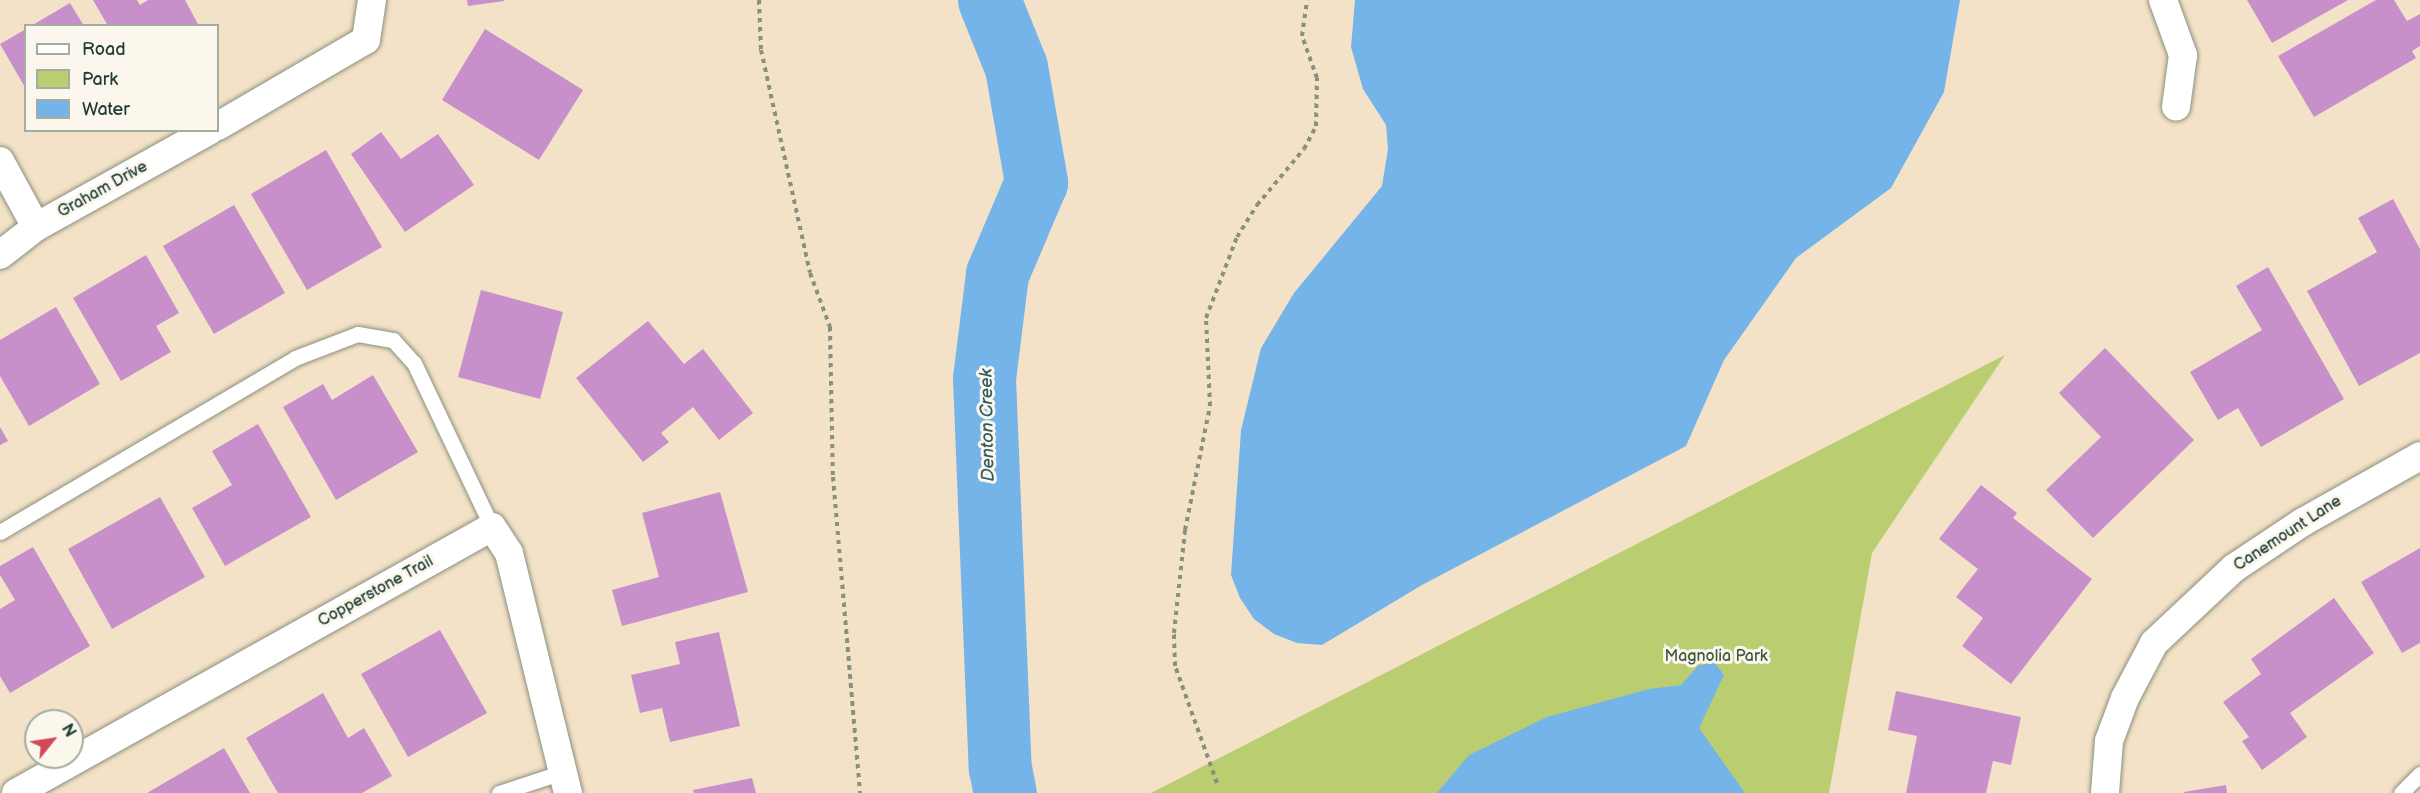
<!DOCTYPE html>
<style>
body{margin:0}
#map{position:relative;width:2420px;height:793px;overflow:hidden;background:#f4e2c8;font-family:"Balsamiq Sans",sans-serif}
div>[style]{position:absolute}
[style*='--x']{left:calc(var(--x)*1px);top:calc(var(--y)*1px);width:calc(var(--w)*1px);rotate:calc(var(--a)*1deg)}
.green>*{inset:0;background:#bacd70}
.water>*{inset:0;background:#75b4e9}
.river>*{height:63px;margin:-31.5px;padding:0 31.5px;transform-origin:31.5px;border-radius:31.5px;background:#75b4e9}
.building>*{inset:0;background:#c790ca}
.path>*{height:4px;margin-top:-2px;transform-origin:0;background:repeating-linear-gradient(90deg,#8a907e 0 4.5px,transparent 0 9px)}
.roads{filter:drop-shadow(0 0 2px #8a907e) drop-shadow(0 0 2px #8a907e)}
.lane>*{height:15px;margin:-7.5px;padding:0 7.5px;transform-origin:7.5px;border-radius:7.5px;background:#fff}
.street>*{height:28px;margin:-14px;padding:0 14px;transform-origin:14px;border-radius:14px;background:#fff}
span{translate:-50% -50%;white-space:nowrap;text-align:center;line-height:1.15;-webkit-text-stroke:6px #fbf7ec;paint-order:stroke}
.street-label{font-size:16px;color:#1f3d34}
.park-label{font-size:16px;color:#3e5a40}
.water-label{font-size:18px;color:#345b61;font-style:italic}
.legend{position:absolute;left:24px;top:24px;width:195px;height:108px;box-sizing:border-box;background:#fbf7ec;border:2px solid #a3ada2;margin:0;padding:8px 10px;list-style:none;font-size:18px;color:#1f3d34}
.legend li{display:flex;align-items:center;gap:12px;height:30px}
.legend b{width:30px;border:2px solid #a3ada2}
.north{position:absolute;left:24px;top:709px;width:60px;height:60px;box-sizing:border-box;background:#fbf7ec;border:2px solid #a3ada2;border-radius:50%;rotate:60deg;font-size:16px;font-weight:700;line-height:24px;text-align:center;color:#1f3d34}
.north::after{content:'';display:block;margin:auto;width:21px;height:27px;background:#d1495b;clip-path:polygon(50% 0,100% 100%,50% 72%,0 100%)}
</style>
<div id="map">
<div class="green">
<i style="clip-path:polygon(2005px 355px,1872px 553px,1829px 793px,1151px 793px)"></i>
</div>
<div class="water">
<i style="clip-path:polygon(1355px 0,1960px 0,1944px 92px,1891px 188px,1796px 258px,1724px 360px,1686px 446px,1422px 585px,1322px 645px,1297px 643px,1274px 634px,1254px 619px,1240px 598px,1231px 575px,1241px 430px,1261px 348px,1294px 293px,1382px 186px,1388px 149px,1386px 125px,1363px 89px,1351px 47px)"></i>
<i style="clip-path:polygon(1714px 662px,1724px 675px,1699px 728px,1745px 793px,1437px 793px,1469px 755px,1547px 717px,1649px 689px,1681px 685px,1698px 666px)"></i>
</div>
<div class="river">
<i style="--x:989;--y:0;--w:72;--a:68.1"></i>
<i style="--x:1016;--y:67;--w:117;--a:80.1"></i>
<i style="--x:1036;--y:182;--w:100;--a:113"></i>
<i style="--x:997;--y:274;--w:105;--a:97.1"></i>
<i style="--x:984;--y:378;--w:390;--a:87.7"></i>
<i style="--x:1000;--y:768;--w:25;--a:79"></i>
</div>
<div class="building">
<i style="clip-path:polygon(93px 0,137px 0,140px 5px,148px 0,185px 0,199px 26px,108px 26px)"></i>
<i style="clip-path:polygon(467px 0,504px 0,504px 1px,468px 6px)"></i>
<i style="clip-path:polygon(2247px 0,2348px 0,2272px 43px)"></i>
<i style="clip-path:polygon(2376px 0,2394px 0,2407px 21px,2420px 14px,2420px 46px,2412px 51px,2416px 58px,2314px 117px,2278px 56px)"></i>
<i style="clip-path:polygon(70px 3px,84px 26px,31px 26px)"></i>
<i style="clip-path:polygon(26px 29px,26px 89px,0 44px)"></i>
<i style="clip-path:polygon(485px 29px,583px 90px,539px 160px,442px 100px)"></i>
<i style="clip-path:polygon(381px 132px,401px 159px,438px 134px,474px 185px,405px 232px,351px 154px)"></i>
<i style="clip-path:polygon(326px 150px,382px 247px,307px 290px,251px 194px)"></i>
<i style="clip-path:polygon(2393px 199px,2420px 249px,2420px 353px,2359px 386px,2307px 291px,2377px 252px,2358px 218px)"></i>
<i style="clip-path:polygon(234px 205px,285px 293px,214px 334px,163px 246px)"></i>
<i style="clip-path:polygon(146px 255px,179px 313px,156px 326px,171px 352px,121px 381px,73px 298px)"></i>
<i style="clip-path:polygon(2268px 267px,2344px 399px,2261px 447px,2238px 408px,2218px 420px,2190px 372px,2262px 330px,2236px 286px)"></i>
<i style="clip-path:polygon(481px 290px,563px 312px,540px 399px,458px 377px)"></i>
<i style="clip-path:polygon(56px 307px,100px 384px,29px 426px,0 376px,0 340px)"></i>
<i style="clip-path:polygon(648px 321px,684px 364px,703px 349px,753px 413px,719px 440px,693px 407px,661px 433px,669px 442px,643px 462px,576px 378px)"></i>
<i style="clip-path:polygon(2105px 348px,2194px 440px,2093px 538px,2046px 490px,2101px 437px,2059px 393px)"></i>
<i style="clip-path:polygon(373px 375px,418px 452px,336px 500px,283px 407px,323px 384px,332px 400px)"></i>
<i style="clip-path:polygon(258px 424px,311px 517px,225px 566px,192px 508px,232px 485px,212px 451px)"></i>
<i style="clip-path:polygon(0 427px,8px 441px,0 445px)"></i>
<i style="clip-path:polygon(1981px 485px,2017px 513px,2013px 518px,2092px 579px,2011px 684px,1962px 646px,1983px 618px,1956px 597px,1978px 569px,1939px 539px)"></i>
<i style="clip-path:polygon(720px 492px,748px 592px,622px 626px,612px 590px,659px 577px,642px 513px)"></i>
<i style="clip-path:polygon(160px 497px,205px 577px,112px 629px,68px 549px)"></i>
<i style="clip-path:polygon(33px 547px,90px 646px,10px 693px,0 676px,0 609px,15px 600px,0 575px,0 566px)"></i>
<i style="clip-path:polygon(2420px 548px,2420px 643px,2402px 653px,2361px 582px)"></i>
<i style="clip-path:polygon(2334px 598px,2374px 653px,2290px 713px,2307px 737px,2262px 770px,2242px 741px,2249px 737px,2223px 702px,2261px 674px,2251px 659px)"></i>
<i style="clip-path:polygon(440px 630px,487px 713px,408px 757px,361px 674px)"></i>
<i style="clip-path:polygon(719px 632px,740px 726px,670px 742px,662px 708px,640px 713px,631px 675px,680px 664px,675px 642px)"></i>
<i style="clip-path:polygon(1896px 691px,2021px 717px,2011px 765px,1993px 761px,1986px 793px,1906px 793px,1917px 736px,1888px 730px)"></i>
<i style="clip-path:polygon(323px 693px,348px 738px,364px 728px,392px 776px,362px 793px,278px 793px,246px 738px)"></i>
<i style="clip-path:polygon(224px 748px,250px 793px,147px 793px)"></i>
<i style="clip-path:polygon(752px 778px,756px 793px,694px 793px,693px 790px)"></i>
<i style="clip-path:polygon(2226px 785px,2227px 793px,2184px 793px,2184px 792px)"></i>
</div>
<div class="path">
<i style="--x:759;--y:0;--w:50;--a:87.7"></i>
<i style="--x:761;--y:50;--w:228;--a:77.6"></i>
<i style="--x:810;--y:273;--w:58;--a:69.7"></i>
<i style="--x:830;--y:327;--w:150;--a:88.9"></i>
<i style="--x:833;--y:477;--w:317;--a:85.1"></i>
<i style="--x:1217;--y:783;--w:124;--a:-109.7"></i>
<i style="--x:1175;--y:666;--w:33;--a:-92"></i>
<i style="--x:1174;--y:633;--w:104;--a:-83.9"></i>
<i style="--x:1185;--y:530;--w:126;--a:-78.6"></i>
<i style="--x:1210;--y:406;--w:88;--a:-92.6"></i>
<i style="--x:1206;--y:318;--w:87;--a:-69.1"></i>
<i style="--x:1237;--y:237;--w:38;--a:-58"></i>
<i style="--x:1257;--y:205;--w:73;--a:-50"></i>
<i style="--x:1304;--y:149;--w:26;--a:-62"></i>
<i style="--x:1316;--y:126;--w:48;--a:-88.8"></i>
<i style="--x:1317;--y:78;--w:45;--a:-109.7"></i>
<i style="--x:1302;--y:36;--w:36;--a:-82"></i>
</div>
<div class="roads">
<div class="lane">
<i style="--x:0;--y:532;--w:342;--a:-30.5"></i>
<i style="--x:295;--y:358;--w:67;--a:-20.9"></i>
<i style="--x:358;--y:334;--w:36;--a:10"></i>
<i style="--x:393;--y:340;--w:31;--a:48"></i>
<i style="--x:414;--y:363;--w:182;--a:64.6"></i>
<i style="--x:499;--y:793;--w:67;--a:-18.2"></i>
<i style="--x:2401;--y:793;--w:27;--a:-45"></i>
</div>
<div class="street">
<i style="--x:2163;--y:0;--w:59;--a:70"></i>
<i style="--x:2183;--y:55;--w:52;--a:97.7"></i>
<i style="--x:218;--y:126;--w:171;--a:-30.2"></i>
<i style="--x:366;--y:40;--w:40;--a:-81.5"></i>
<i style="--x:0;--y:161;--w:75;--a:61.4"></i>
<i style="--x:0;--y:255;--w:46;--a:-37.9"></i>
<i style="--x:36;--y:227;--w:199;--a:-29.1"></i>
<i style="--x:16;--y:793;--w:545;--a:-29.2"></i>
<i style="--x:492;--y:527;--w:31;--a:57"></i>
<i style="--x:509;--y:553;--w:247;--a:76.2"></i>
<i style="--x:2105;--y:793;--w:52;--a:-85.6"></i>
<i style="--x:2109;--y:741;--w:46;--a:-69.6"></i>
<i style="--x:2125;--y:698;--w:62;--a:-62.2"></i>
<i style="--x:2154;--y:643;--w:110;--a:-43.2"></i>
<i style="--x:2234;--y:568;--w:83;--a:-33.7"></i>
<i style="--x:2303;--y:522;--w:134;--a:-29.4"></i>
</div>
</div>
<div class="street-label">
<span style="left:103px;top:190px;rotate:-29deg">Graham Drive</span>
<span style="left:2288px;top:534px;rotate:-33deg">Canemount Lane</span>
<span style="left:376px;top:592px;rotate:-29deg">Copperstone Trail</span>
</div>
<div class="park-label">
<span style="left:1716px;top:657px">Magnolia Park</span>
</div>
<div class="water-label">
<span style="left:988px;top:425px;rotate:-91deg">Denton Creek</span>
</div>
<ul class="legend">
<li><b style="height:8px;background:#fff"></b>Road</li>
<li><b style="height:16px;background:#bacd70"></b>Park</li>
<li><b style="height:16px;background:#75b4e9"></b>Water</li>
</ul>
<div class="north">N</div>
</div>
